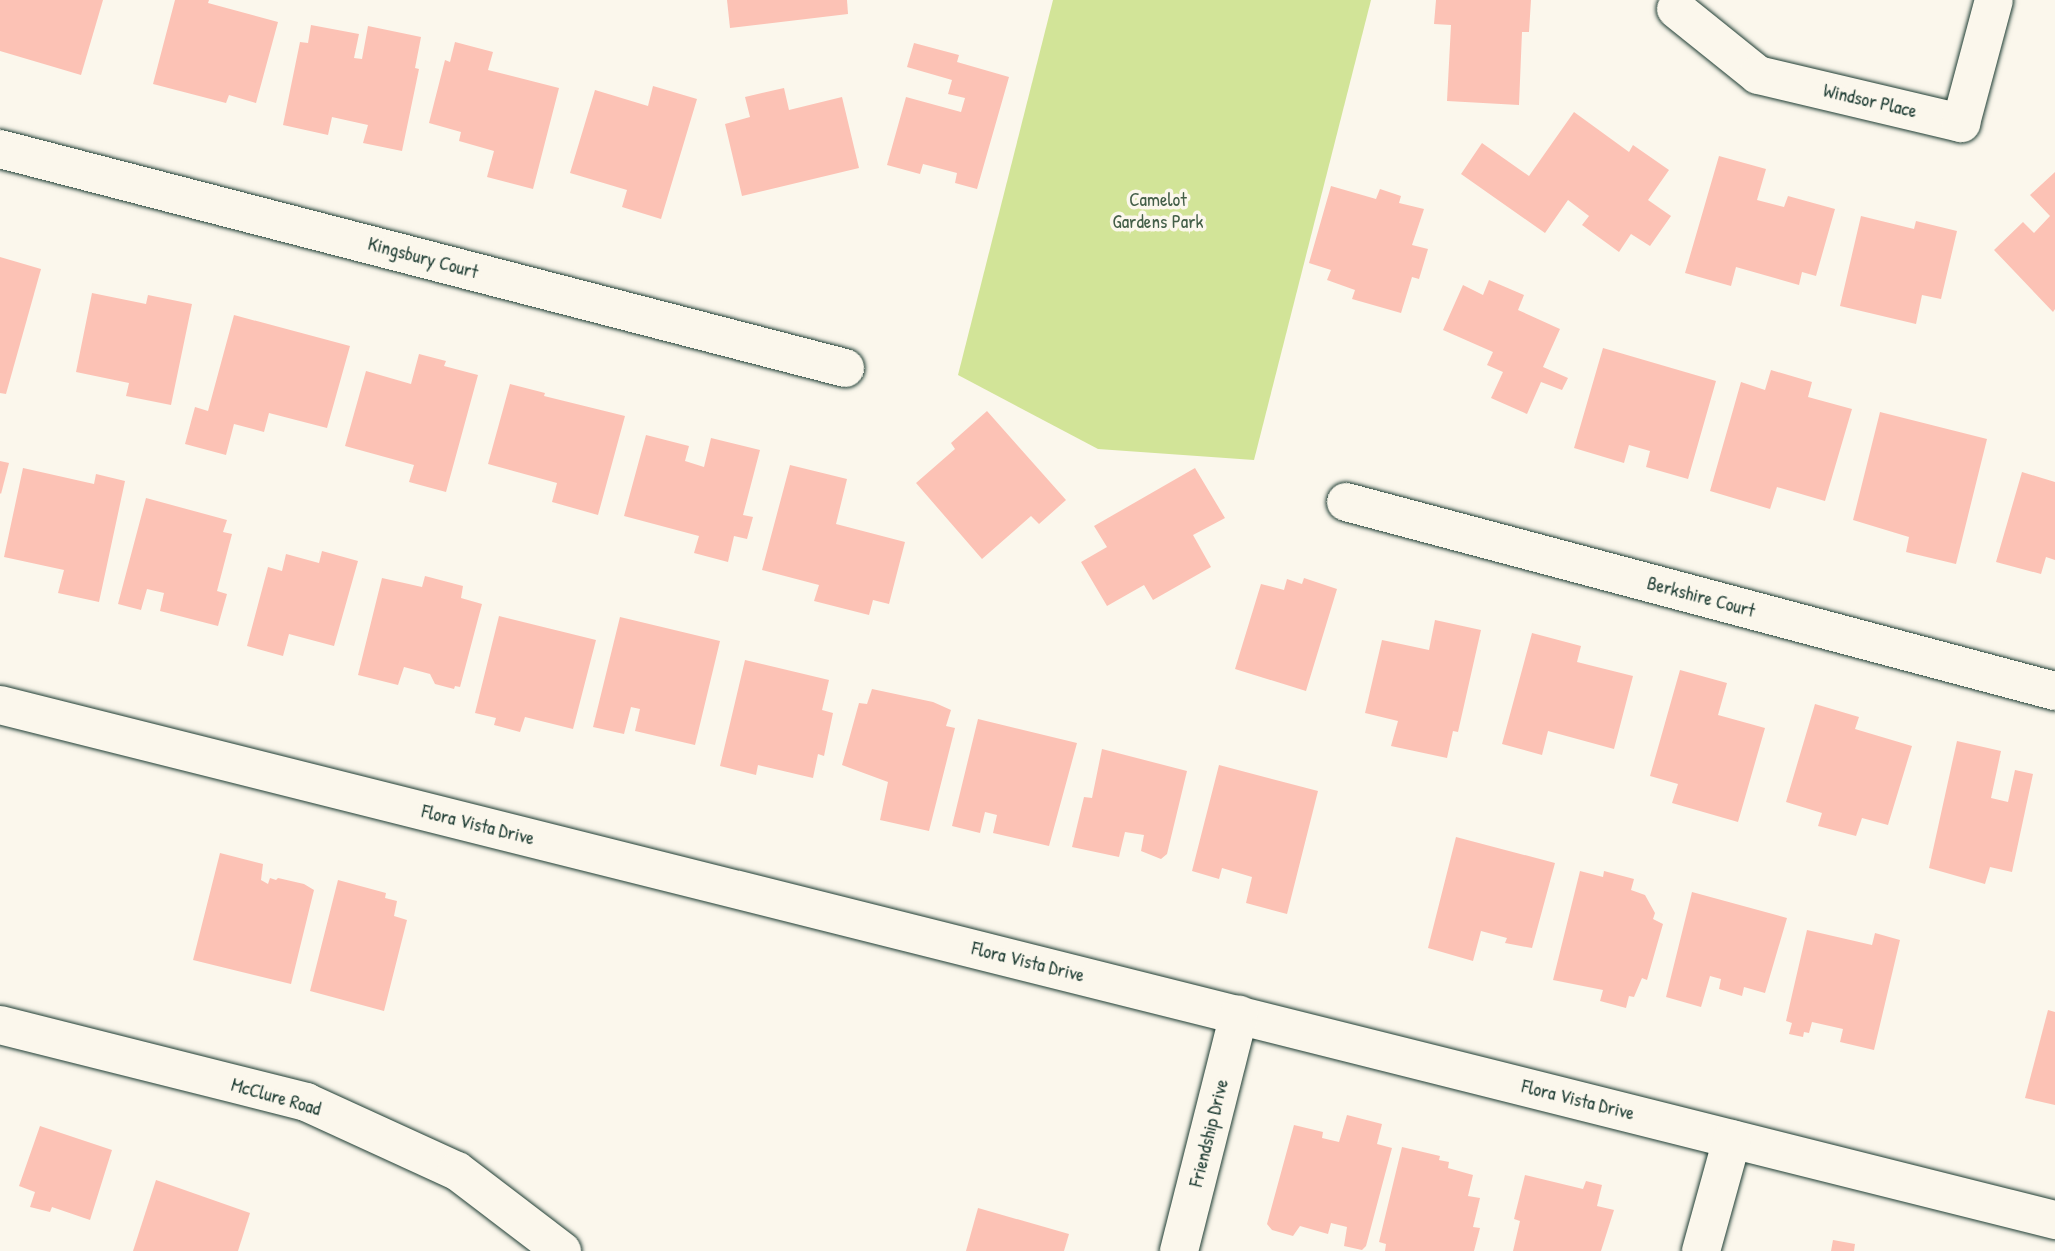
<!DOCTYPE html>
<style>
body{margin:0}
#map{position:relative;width:2055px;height:1251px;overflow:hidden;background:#fbf7ec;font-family:"Patrick Hand",sans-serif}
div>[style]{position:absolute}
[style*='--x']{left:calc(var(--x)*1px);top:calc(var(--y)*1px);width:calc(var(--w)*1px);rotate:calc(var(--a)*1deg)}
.green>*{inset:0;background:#d2e498}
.building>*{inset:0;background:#fcc2b5}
.roads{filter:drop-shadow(0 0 2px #1f3d34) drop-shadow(0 0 2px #1f3d34)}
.street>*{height:38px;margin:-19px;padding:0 19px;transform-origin:19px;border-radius:19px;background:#fbf7ec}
span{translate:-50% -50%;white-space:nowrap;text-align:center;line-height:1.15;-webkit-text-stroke:7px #fbf7ec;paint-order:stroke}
.street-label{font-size:19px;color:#1f3d34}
.park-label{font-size:19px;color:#435e48}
</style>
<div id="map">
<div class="green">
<i style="clip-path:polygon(1053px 0,1371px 0,1254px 460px,1098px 449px,958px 375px)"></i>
</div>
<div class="building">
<i style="clip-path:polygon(0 0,103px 0,81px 75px,0 51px)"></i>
<i style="clip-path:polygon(175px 0,209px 0,208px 3px,278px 22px,256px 103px,229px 95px,226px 103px,153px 84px)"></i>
<i style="clip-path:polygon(727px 0,847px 0,848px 14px,730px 28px)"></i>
<i style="clip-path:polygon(1436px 0,1531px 0,1529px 32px,1522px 32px,1519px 105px,1447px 101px,1451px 25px,1434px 24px)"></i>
<i style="clip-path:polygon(311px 25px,359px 34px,354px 58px,362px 59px,368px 26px,421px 37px,415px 68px,419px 69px,402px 151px,363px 143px,368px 125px,332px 117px,328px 135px,283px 125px,300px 42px,308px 43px)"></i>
<i style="clip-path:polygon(455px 42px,493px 52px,488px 70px,559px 88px,533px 189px,487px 177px,494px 151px,459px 141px,461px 132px,429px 123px,445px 60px,450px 62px)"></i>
<i style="clip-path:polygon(914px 43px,959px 55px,957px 62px,1009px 77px,977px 189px,955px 183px,957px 173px,923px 164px,920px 174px,887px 165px,906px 97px,961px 112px,965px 98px,948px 94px,952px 80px,907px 67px)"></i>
<i style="clip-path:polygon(653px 86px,697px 99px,661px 219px,622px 207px,627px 190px,570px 173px,595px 90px,648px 106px)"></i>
<i style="clip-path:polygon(784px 88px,789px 110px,842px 97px,859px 168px,742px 196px,725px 124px,750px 117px,745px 97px)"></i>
<i style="clip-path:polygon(1574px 112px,1629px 152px,1633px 145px,1669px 170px,1648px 200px,1671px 216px,1650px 246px,1631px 234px,1619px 252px,1582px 225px,1589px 216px,1568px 200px,1545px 233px,1461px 174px,1482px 143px,1529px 176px)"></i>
<i style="clip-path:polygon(1719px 156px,1766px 169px,1757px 200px,1784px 207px,1788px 196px,1835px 209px,1816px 276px,1802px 272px,1799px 285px,1736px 267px,1731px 286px,1685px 273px)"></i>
<i style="clip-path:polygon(2055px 172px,2055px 309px,2053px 312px,1994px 250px,2023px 222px,2034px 233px,2050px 216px,2030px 195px)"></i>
<i style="clip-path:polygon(1331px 186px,1376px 199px,1380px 189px,1401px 196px,1399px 203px,1424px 209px,1412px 245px,1428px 249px,1419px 279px,1412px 277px,1401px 313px,1352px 299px,1355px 290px,1327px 280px,1331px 270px,1309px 263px)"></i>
<i style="clip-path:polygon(1861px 216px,1914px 229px,1916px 221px,1957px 231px,1941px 299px,1922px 295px,1916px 324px,1840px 306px)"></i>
<i style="clip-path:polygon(0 257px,41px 269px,6px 394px,0 393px)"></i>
<i style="clip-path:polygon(1489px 280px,1524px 295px,1518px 310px,1560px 329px,1543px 367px,1568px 378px,1562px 390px,1541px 382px,1527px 414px,1491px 398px,1503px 372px,1487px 365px,1493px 352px,1443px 330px,1463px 285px,1483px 295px)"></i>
<i style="clip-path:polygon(92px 293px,146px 304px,148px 295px,192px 304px,171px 405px,126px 396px,129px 383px,76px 372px)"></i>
<i style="clip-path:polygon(234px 315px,350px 346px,327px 428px,269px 413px,264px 432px,234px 424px,226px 455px,185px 444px,195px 407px,208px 411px)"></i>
<i style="clip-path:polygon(1603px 348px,1716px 381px,1688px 479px,1646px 467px,1650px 451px,1629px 445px,1624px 463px,1574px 448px)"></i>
<i style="clip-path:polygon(419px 354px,446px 361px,444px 366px,478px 375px,446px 492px,409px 482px,414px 465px,345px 446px,366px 371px,411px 384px)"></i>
<i style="clip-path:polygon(1771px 370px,1812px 382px,1808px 397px,1852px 409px,1825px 501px,1777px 487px,1770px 509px,1710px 491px,1741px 382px,1765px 390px)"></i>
<i style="clip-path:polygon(510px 384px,545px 393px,544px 396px,625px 416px,598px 515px,552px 502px,557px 483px,488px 464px)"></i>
<i style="clip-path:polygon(987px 411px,1066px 500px,1039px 524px,1031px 516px,982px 559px,916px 483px,955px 449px,951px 443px)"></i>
<i style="clip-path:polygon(1880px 412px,1987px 439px,1956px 564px,1906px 552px,1909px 537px,1853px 520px)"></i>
<i style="clip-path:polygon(646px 435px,689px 446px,685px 461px,704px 467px,711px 438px,760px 450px,743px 515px,753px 517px,747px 539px,734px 536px,728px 562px,694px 553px,699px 536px,624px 516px)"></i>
<i style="clip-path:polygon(0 461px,9px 463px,1px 494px,0 493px)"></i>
<i style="clip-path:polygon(790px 465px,847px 479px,836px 524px,905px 542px,889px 604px,873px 600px,869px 615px,814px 601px,819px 585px,762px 570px)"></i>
<i style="clip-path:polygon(23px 468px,94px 484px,96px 474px,125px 481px,99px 602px,58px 593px,64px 570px,4px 557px)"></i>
<i style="clip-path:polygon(1195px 468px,1225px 518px,1193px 535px,1211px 567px,1153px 600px,1144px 585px,1107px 606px,1081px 562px,1107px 547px,1094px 526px)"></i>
<i style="clip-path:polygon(2022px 472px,2055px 482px,2055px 560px,2046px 557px,2041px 574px,1996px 562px)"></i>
<i style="clip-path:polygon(146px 498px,227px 520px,223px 532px,232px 534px,217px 591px,227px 594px,218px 626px,160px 611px,164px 593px,147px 589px,141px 610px,118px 604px)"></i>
<i style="clip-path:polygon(322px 551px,358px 561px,334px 646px,289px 634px,283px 656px,247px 646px,268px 567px,282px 571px,286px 554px,319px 563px)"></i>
<i style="clip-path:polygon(425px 576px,463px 586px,461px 598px,482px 604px,460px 687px,455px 686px,454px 689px,435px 684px,430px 674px,404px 667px,398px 685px,358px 675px,382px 578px,422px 587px)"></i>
<i style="clip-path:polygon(1304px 578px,1337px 589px,1306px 691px,1235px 669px,1261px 584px,1284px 590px,1287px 579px,1302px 584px)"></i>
<i style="clip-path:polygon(499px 616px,596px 640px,573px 729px,525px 717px,520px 732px,494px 725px,496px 718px,475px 713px)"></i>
<i style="clip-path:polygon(620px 617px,720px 641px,695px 745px,635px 731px,640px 709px,631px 707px,624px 734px,593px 727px)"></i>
<i style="clip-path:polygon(1435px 620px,1481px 630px,1458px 732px,1453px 731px,1447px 758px,1391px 746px,1398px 721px,1365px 713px,1382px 640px,1429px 650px)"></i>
<i style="clip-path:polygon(1532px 633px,1581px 646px,1577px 662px,1633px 676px,1614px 749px,1548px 731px,1542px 755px,1502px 744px)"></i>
<i style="clip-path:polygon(745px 660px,829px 680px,822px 710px,833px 713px,824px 756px,818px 754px,813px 778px,758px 765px,756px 775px,720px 766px)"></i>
<i style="clip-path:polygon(1680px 670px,1727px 683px,1718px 715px,1765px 728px,1738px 822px,1672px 803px,1678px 784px,1650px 776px)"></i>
<i style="clip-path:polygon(872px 689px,933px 702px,951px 710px,946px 726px,955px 728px,929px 831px,880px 820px,888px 782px,842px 765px,859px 703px,867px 704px)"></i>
<i style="clip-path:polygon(1815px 704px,1859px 717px,1855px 729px,1912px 746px,1888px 825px,1862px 818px,1856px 836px,1818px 826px,1822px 813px,1786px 802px)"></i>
<i style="clip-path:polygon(978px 719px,1077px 743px,1049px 846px,993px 833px,997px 815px,985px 812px,980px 833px,952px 826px)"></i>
<i style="clip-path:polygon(1957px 741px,2001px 751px,1991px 798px,2008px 802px,2015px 770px,2033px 774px,2012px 872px,1990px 867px,1985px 884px,1929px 868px)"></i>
<i style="clip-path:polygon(1102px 749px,1187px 771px,1167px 854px,1161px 859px,1141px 851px,1144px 835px,1125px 832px,1119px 857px,1072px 847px,1084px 797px,1092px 798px)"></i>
<i style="clip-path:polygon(1219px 765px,1318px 791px,1287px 914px,1246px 903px,1252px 877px,1222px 868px,1219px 879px,1192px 871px)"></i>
<i style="clip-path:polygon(1456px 837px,1555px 863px,1532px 948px,1505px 943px,1507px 938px,1481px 931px,1473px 961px,1428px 948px)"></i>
<i style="clip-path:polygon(220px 853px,263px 864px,261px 880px,268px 884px,270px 878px,276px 880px,278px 878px,304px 884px,314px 890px,291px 984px,193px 960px)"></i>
<i style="clip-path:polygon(1580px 871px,1603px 877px,1604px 871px,1634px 879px,1631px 890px,1645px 895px,1655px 913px,1653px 919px,1663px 924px,1647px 980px,1642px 978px,1634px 997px,1629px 996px,1626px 1008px,1600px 1001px,1603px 990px,1553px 980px)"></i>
<i style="clip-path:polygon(338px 880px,386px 893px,385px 898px,397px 901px,394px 916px,407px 920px,384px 1011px,310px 991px)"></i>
<i style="clip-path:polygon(1692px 892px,1787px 918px,1765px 993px,1744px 987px,1742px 996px,1719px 989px,1721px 979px,1710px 976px,1701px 1007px,1666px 997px)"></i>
<i style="clip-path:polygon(1807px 930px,1872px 945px,1875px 933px,1900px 940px,1874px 1050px,1840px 1042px,1843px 1029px,1812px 1022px,1809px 1033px,1804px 1032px,1803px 1037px,1789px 1034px,1792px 1023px,1786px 1021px)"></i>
<i style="clip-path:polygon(2048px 1010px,2055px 1012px,2055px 1105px,2025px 1098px)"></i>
<i style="clip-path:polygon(1347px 1115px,1382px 1124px,1377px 1144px,1392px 1148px,1366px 1246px,1362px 1250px,1344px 1246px,1347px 1227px,1331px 1223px,1328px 1234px,1300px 1226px,1293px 1236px,1272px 1230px,1267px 1224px,1294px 1125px,1323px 1132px,1322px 1138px,1339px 1142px)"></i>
<i style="clip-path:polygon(40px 1126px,112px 1150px,90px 1220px,52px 1207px,50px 1212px,30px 1207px,35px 1192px,19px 1186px)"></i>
<i style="clip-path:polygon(1402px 1147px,1440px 1156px,1439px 1160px,1449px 1162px,1448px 1168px,1473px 1175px,1468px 1196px,1480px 1198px,1473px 1227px,1480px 1228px,1474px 1251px,1385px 1251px,1386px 1244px,1379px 1242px)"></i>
<i style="clip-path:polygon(1525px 1175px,1583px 1189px,1586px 1181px,1602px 1185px,1597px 1206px,1614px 1210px,1601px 1251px,1513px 1251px,1520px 1221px,1514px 1219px)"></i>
<i style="clip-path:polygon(156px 1180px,250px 1213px,238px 1251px,133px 1251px)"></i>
<i style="clip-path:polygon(978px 1208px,1069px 1234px,1064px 1251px,966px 1251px)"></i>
<i style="clip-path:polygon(1833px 1240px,1855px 1244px,1854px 1251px,1831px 1251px)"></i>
</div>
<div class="roads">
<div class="street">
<i style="--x:1676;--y:9;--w:105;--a:38.8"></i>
<i style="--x:1758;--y:75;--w:209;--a:13.3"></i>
<i style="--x:1961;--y:123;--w:127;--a:-75"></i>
<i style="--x:0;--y:149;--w:873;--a:14.53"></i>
<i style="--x:1346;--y:502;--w:734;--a:14.93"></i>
<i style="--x:0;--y:705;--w:2119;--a:14.07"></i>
<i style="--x:0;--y:1025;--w:316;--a:14.1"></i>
<i style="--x:306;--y:1102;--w:166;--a:24.6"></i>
<i style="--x:457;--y:1171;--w:132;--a:37.3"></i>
<i style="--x:1179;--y:1251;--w:244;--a:-75.8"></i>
<i style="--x:1701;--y:1251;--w:116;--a:-74.5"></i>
</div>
</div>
<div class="street-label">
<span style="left:1870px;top:101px;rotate:13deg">Windsor Place</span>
<span style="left:423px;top:258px;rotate:15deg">Kingsbury Court</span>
<span style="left:1701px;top:597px;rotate:15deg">Berkshire Court</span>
<span style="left:478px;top:825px;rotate:14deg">Flora Vista Drive</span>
<span style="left:1028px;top:962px;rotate:14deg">Flora Vista Drive</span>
<span style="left:276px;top:1097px;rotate:16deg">McClure Road</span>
<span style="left:1578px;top:1100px;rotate:14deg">Flora Vista Drive</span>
<span style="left:1209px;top:1133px;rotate:-76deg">Friendship Drive</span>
</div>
<div class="park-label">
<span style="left:1158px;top:211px">Camelot<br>Gardens Park</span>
</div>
</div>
